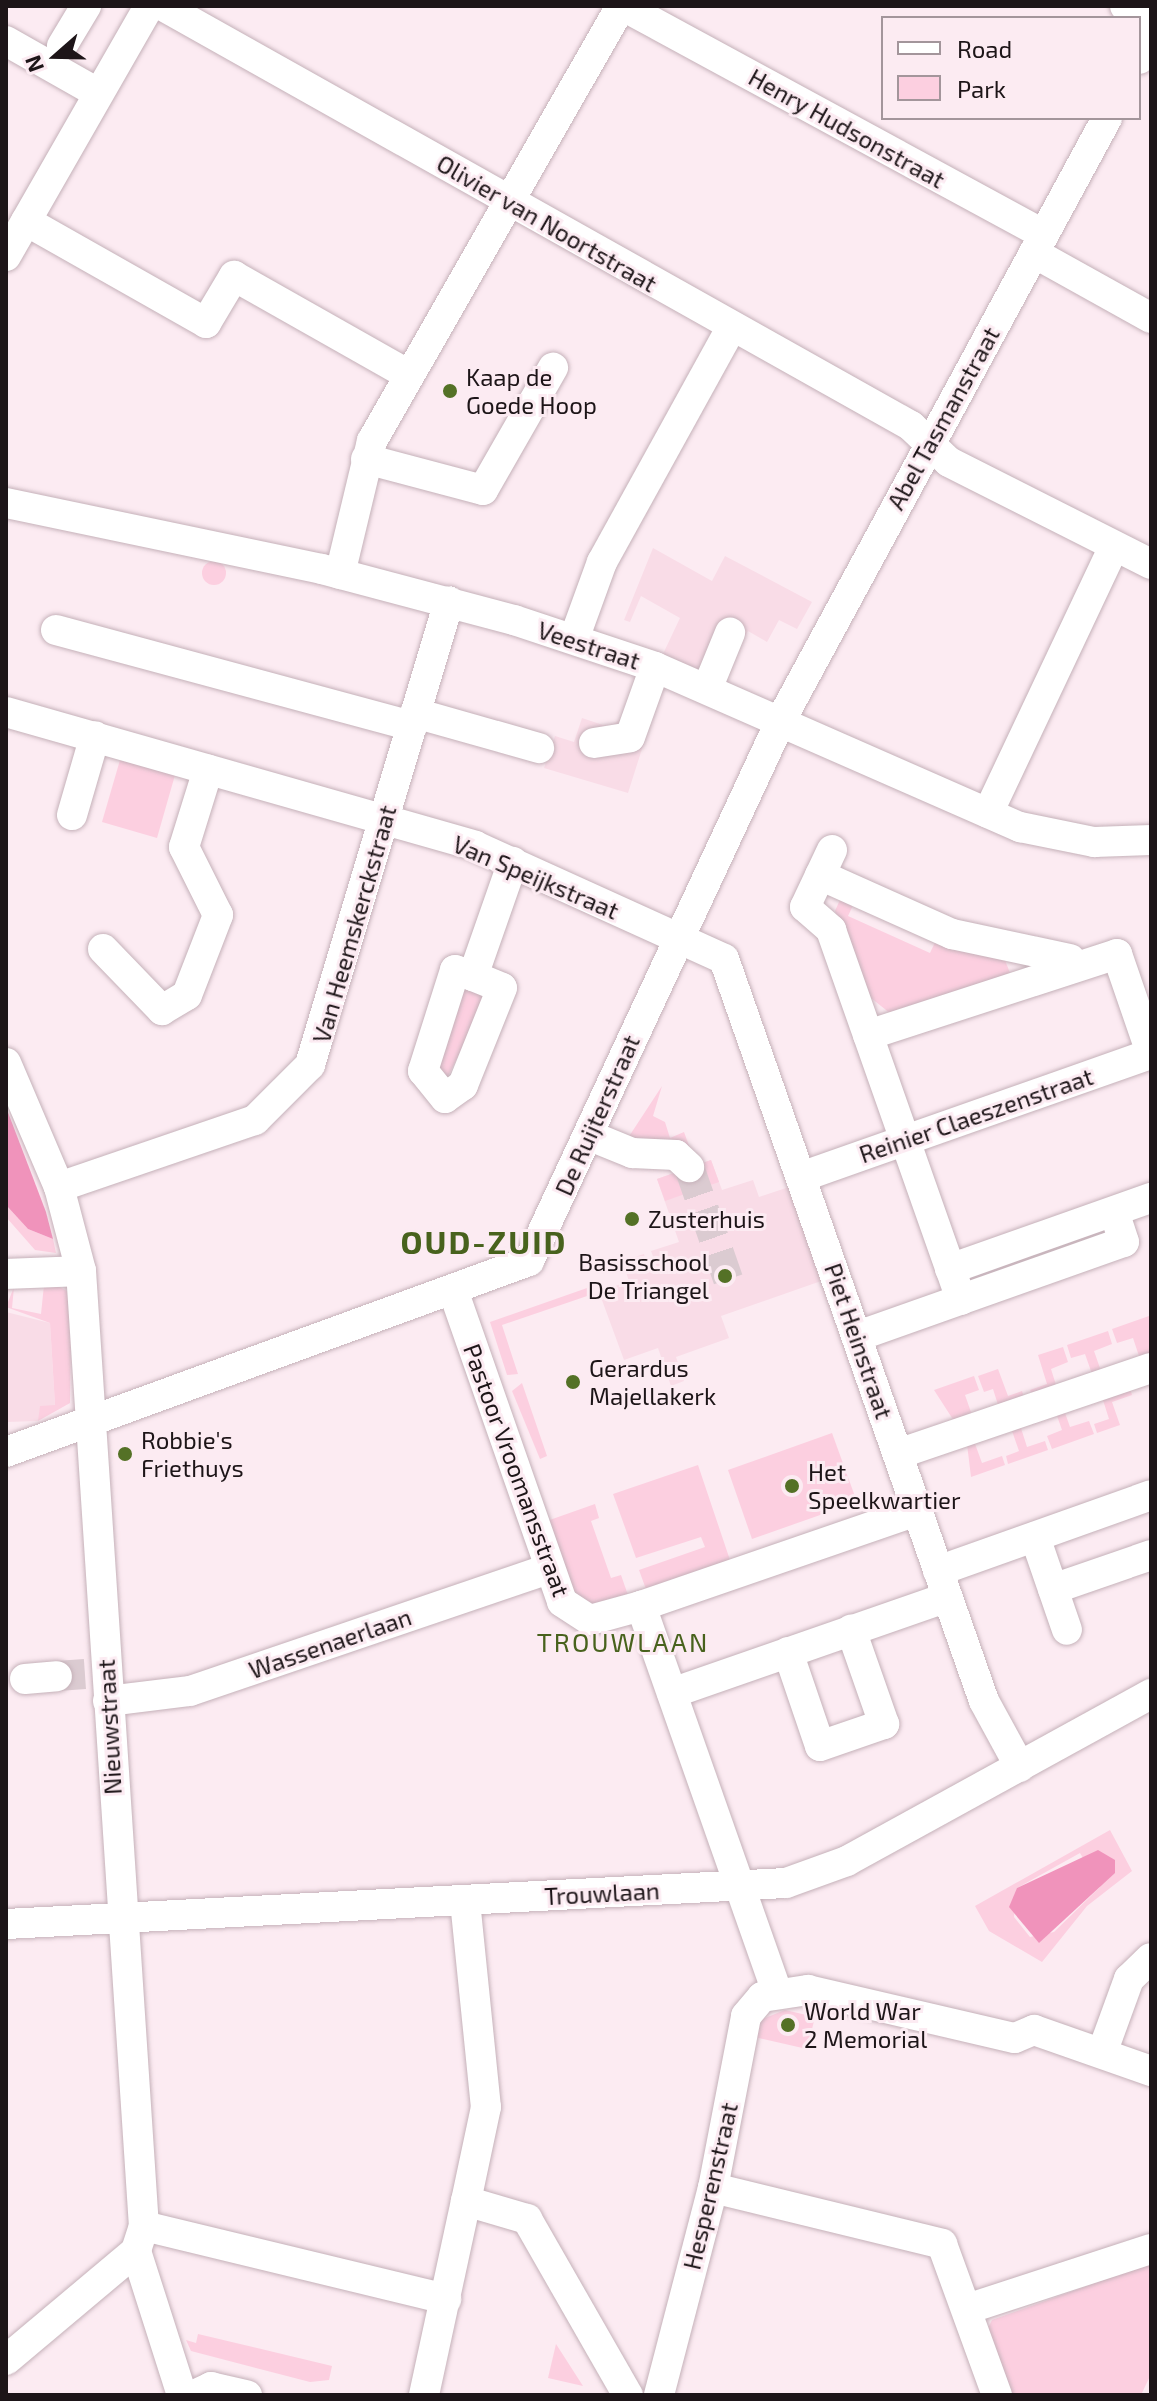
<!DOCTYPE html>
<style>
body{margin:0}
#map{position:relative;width:1157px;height:2401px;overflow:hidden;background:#fcebf2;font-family:"Exo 2",sans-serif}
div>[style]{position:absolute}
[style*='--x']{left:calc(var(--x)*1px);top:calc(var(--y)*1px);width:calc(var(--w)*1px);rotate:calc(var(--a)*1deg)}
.built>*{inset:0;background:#f9dce7}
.green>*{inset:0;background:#fccfe0}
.round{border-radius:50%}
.forest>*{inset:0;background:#f093bb}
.minor-tunnel>*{height:30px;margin-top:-15px;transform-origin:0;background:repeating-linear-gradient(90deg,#dbcbd1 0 30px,transparent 0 45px)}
.roads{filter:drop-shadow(0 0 2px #c5b1b9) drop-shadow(0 0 2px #c5b1b9)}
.minor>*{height:30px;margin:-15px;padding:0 15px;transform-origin:15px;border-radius:15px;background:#fff}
.dots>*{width:22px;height:22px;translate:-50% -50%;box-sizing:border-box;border:4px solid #fcebf2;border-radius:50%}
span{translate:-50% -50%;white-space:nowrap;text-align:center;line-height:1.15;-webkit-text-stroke:6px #fcebf2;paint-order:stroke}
.street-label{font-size:24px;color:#1d1518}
.poi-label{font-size:24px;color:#1d1518}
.left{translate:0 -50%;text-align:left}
.right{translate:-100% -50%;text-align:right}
.neighbourhood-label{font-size:26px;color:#48621d;letter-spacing:2px}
.district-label{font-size:32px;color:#48621d;font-weight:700;letter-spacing:2px}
.frame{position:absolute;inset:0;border:8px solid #1d1518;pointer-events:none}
.legend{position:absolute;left:881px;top:16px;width:260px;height:104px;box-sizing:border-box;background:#fcebf2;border:2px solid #a3959b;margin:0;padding:10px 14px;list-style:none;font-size:24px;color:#1d1518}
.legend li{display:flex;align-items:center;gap:16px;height:40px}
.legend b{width:40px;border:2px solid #a3959b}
.north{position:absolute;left:16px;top:16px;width:80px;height:80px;-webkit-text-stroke:6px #fcebf2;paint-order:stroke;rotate:250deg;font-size:22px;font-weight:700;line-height:32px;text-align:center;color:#1d1518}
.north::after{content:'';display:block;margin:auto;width:28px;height:36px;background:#1d1518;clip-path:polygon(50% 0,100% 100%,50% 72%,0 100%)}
</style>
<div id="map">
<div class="built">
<i style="clip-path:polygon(653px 548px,712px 581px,725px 556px,812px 602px,797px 629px,779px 620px,767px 642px,748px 631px,730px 661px,702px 673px,663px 654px,680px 618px,641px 596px,630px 622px,624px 620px)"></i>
<i style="clip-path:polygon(660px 692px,628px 793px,544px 768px,555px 736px,574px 742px,582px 718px,609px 727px)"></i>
<i style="clip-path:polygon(711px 1160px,722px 1190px,753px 1180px,759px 1197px,792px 1186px,824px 1280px,721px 1316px,729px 1338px,676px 1357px,684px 1381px,671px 1386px,658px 1348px,624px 1360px,599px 1292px,629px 1281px,622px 1261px,644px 1254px,648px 1270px,657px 1267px,651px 1251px,679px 1242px,657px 1179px)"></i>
<i style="clip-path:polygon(6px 1312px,50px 1323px,55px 1406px,38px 1421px,6px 1422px)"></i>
</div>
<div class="green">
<i class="round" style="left:202px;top:561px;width:24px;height:24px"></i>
<i style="clip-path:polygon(120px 760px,175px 775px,157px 838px,102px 822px)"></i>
<i style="clip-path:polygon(843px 893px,856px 899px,848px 916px,930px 953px,938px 936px,1005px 960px,1010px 973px,891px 1014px,861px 990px,835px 911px)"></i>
<i style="clip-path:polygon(460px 984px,483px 989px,486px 1001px,446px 1080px,437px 1066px)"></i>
<i style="clip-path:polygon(662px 1086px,653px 1116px,665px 1122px,670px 1138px,684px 1132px,692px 1154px,626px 1141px)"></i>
<i style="clip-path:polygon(711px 1160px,719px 1182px,665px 1201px,657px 1179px)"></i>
<i style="clip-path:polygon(6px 1205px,28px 1229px,53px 1239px,56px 1253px,35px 1250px,6px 1217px)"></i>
<i style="clip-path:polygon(54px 1284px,67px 1291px,71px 1317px,70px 1403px,38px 1421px,40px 1406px,55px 1405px,50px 1323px,6px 1307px,14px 1287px,12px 1308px,41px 1314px,44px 1285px)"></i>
<i style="clip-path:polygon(587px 1288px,593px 1294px,502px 1325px,518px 1374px,507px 1375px,490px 1322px)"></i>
<i style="clip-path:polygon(1149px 1316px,1151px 1359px,1141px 1362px,1133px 1338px,1117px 1343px,1112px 1329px)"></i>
<i style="clip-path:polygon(1108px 1331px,1112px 1344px,1094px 1351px,1101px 1371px,1092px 1374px,1085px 1354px,1071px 1358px,1067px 1345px)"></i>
<i style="clip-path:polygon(1063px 1347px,1068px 1362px,1051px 1369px,1057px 1388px,1033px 1396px,1030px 1390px,1047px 1384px,1038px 1355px)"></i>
<i style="clip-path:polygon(998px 1369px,1008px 1396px,1022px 1391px,1025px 1399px,999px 1408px,993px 1389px,984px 1392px,978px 1376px)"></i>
<i style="clip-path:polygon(974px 1376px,979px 1390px,965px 1395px,972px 1415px,954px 1421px,934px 1390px)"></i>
<i style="clip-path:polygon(522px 1383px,547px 1456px,540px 1459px,512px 1391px)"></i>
<i style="clip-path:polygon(1130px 1388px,1132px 1395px,1112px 1402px,1120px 1425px,1097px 1433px,1094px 1424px,1109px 1419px,1102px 1397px)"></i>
<i style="clip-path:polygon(1064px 1410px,1070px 1427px,1089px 1421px,1094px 1434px,1052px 1449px,1047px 1436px,1062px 1430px,1056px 1413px)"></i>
<i style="clip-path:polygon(1020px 1425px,1027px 1447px,1045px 1441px,1048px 1450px,1008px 1464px,1006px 1456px,1019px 1451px,1011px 1428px)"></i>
<i style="clip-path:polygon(832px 1433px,857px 1502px,752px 1539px,728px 1470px)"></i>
<i style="clip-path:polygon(974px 1441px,982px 1463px,1002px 1456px,1005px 1465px,971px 1477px,967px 1444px)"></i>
<i style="clip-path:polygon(698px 1465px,731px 1563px,647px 1592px,639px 1570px,705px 1547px,701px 1537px,636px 1558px,613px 1494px)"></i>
<i style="clip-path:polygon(595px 1504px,599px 1518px,591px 1521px,611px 1578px,621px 1575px,629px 1598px,608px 1606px,575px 1602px,544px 1522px)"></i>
<i style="clip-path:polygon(evenodd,1110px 1830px,1132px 1871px,1087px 1906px,1042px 1962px,989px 1931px,975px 1906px,1110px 1830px,1080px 1853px,1100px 1887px,1054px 1932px,1030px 1937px,1014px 1917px,1017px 1888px,1080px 1853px)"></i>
<i style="clip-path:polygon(785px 2010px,815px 2017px,807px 2049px,754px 2037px,758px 2021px)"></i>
<i style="clip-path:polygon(1151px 2263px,1151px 2374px,1141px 2395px,1009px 2395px,988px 2328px,992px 2320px)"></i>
<i style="clip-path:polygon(198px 2334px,332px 2366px,329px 2380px,310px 2382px,191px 2351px,186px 2340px,196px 2343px)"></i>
<i style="clip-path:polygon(556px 2344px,583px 2386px,548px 2378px)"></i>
</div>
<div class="forest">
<i style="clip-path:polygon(6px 1107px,46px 1212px,53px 1239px,28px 1229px,6px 1205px)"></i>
<i style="clip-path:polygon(1098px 1850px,1115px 1860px,1115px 1873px,1039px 1943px,1009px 1907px,1017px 1888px)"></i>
</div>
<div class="minor-tunnel">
<i style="--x:689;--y:1167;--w:119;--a:70.8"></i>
<i style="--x:57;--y:1676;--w:28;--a:-4"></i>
</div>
<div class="roads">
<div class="minor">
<i style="--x:163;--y:6;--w:858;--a:29.31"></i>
<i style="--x:911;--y:426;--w:52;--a:43.5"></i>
<i style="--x:949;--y:462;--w:226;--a:26.8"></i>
<i style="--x:623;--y:6;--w:479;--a:28.5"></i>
<i style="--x:1125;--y:6;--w:31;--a:32"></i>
<i style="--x:6;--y:41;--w:106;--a:29.5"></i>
<i style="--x:62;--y:46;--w:47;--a:-59"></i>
<i style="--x:1139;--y:59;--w:26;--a:-62"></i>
<i style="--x:26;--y:221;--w:207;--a:29.5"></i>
<i style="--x:206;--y:323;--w:55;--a:-59.2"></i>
<i style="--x:234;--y:276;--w:199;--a:29.5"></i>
<i style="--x:1034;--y:253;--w:134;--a:29.1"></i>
<i style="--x:6;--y:256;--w:288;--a:-60.2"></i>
<i style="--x:366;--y:459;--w:121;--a:14.8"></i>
<i style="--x:483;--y:490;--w:141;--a:-60.2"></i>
<i style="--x:6;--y:503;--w:323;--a:11.8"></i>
<i style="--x:322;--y:569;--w:199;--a:14.9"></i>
<i style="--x:514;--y:620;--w:149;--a:18.4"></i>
<i style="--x:655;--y:667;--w:399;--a:23.7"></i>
<i style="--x:1020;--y:827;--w:76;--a:11.5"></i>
<i style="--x:1094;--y:842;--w:57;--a:-2"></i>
<i style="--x:340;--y:574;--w:137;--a:-76.5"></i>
<i style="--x:372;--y:441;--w:501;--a:-60.21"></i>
<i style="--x:56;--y:630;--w:369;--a:15.1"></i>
<i style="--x:574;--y:639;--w:82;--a:-70"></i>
<i style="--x:602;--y:562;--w:267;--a:-61.1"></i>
<i style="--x:707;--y:689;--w:61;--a:-67.7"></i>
<i style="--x:6;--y:712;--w:488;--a:15.9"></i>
<i style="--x:475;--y:846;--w:273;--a:24.4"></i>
<i style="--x:724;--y:959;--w:786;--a:70.69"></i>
<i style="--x:984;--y:1701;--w:75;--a:61.4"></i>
<i style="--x:415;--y:713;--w:129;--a:15.8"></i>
<i style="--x:594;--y:743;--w:36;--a:-9"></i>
<i style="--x:630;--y:737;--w:74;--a:-70.3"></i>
<i style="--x:988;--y:813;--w:294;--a:-64.7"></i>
<i style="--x:72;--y:815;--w:82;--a:-73.8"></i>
<i style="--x:832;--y:850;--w:63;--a:115.3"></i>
<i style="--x:805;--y:907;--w:35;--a:41"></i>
<i style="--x:831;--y:930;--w:392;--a:70.6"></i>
<i style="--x:820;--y:875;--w:145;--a:24.1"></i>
<i style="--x:952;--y:934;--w:121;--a:12"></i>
<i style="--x:103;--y:949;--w:85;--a:46"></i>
<i style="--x:162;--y:1010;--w:29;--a:-31"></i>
<i style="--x:187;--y:995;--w:86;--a:-68.8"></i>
<i style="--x:218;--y:915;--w:76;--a:-116.6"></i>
<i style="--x:184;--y:847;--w:81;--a:-72.7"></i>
<i style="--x:473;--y:976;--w:31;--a:22"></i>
<i style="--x:502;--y:988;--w:105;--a:111.9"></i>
<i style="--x:463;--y:1085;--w:22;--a:144"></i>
<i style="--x:445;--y:1098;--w:35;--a:-129"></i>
<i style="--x:423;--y:1071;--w:106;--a:-72.4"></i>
<i style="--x:455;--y:970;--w:19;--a:18"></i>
<i style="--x:473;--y:976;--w:121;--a:-70.7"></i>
<i style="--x:868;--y:1035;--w:262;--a:-18"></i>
<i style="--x:1117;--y:954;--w:105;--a:71"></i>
<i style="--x:6;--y:1063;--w:135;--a:66.9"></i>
<i style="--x:59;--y:1187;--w:87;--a:75.3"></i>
<i style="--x:81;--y:1271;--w:957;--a:86.23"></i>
<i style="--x:144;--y:2226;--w:26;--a:108"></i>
<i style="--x:136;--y:2251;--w:151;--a:72.3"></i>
<i style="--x:588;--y:1135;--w:48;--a:22.2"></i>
<i style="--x:632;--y:1153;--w:44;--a:2.6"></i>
<i style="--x:676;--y:1155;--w:18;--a:43"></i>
<i style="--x:801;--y:1177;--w:371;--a:-19.4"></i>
<i style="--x:59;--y:1187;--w:207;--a:-18.9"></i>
<i style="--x:255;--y:1120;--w:78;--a:-45"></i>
<i style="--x:310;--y:1065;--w:484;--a:-73.3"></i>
<i style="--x:950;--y:1269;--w:213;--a:-19.5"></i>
<i style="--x:6;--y:1274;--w:75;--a:-2.3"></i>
<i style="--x:454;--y:1293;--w:327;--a:70.7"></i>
<i style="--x:562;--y:1602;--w:33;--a:33"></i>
<i style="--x:590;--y:1620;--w:53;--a:-15.4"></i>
<i style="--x:641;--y:1606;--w:407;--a:70.6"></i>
<i style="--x:858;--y:1336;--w:282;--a:-19.5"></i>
<i style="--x:1124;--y:1242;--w:32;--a:-108"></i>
<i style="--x:6;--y:1452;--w:557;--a:-20.06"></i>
<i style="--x:529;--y:1261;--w:597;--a:-65.02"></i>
<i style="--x:781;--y:720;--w:685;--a:-61.56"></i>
<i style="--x:898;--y:1454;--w:267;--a:-18.8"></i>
<i style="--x:1035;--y:1537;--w:98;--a:71"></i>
<i style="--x:938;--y:1571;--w:226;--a:-19.6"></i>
<i style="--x:1053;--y:1589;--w:104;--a:-19.1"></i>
<i style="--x:641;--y:1606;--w:292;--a:-19"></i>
<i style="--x:788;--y:1652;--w:99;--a:71.2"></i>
<i style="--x:820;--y:1746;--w:68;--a:-19"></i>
<i style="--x:884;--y:1724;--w:100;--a:-109.3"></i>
<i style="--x:25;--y:1679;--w:32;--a:-5"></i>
<i style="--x:672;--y:1693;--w:291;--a:-19.2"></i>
<i style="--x:108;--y:1701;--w:83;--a:-7"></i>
<i style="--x:190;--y:1691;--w:379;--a:-18.8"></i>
<i style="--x:465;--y:1901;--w:207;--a:84.2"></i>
<i style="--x:486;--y:2107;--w:96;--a:102"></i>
<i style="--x:466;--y:2201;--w:64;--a:16.4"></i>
<i style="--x:527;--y:2219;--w:203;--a:60.2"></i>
<i style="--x:6;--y:1924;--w:781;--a:-3.01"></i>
<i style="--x:786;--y:1883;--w:65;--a:-19.8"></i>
<i style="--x:847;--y:1861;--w:347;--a:-28.8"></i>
<i style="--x:1102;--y:2053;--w:79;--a:-70"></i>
<i style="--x:1129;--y:1979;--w:30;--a:-44"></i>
<i style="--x:713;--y:2188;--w:236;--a:13.7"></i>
<i style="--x:942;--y:2244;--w:161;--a:70"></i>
<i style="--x:144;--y:2226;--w:311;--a:13.6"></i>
<i style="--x:970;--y:2308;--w:190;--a:-18.1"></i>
<i style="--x:6;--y:2360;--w:170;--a:-40"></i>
<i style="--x:194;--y:2395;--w:19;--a:-25"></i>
<i style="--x:211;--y:2387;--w:37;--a:13"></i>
<i style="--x:424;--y:2395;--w:198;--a:-77.8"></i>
<i style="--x:659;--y:2395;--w:214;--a:-75.4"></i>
<i style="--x:713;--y:2188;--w:175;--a:-79.1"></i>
<i style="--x:746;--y:2016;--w:25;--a:-50"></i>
<i style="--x:762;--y:1997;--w:47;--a:-8.7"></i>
<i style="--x:808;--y:1990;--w:212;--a:13.1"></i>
<i style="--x:1015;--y:2038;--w:21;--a:-23"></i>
<i style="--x:1034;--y:2030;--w:124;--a:19.3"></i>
</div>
</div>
<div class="dots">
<i style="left:450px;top:391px;background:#547126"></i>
<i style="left:632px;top:1219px;background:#547126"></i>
<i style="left:725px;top:1276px;background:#547126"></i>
<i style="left:573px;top:1382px;background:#547126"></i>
<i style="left:125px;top:1454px;background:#547126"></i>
<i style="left:792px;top:1486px;background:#547126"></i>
<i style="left:788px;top:2025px;background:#547126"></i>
</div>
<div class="street-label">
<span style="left:847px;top:128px;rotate:29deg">Henry Hudsonstraat</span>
<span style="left:547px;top:223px;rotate:30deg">Olivier van Noortstraat</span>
<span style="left:943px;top:418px;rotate:-61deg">Abel Tasmanstraat</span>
<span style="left:589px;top:645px;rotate:18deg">Veestraat</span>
<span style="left:536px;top:877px;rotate:23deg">Van Speijkstraat</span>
<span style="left:354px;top:924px;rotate:-74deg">Van Heemskerckstraat</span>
<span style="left:597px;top:1115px;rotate:-66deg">De Ruijterstraat</span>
<span style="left:976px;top:1115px;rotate:-19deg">Reinier Claeszenstraat</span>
<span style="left:859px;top:1341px;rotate:71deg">Piet Heinstraat</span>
<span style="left:517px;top:1470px;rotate:70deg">Pastoor Vroomansstraat</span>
<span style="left:330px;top:1643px;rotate:-19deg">Wassenaerlaan</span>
<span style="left:109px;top:1727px;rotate:-93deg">Nieuwstraat</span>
<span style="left:602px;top:1893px;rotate:-3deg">Trouwlaan</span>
<span style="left:710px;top:2186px;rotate:-77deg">Hesperenstraat</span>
</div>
<div class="poi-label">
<span class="left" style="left:466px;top:391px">Kaap de<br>Goede Hoop</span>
<span class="left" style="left:648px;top:1219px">Zusterhuis</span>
<span class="right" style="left:709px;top:1276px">Basisschool<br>De Triangel</span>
<span class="left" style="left:589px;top:1382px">Gerardus<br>Majellakerk</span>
<span class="left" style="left:141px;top:1454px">Robbie's<br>Friethuys</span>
<span class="left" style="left:808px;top:1486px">Het<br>Speelkwartier</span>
<span class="left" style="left:804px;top:2025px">World War<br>2 Memorial</span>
</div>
<div class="neighbourhood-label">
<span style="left:623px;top:1642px">TROUWLAAN</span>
</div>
<div class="district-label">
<span style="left:484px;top:1241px">OUD-ZUID</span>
</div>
<div class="frame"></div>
<ul class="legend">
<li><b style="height:10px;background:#fff"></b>Road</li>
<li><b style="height:22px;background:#fccfe0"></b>Park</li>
</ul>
<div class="north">N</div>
</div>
